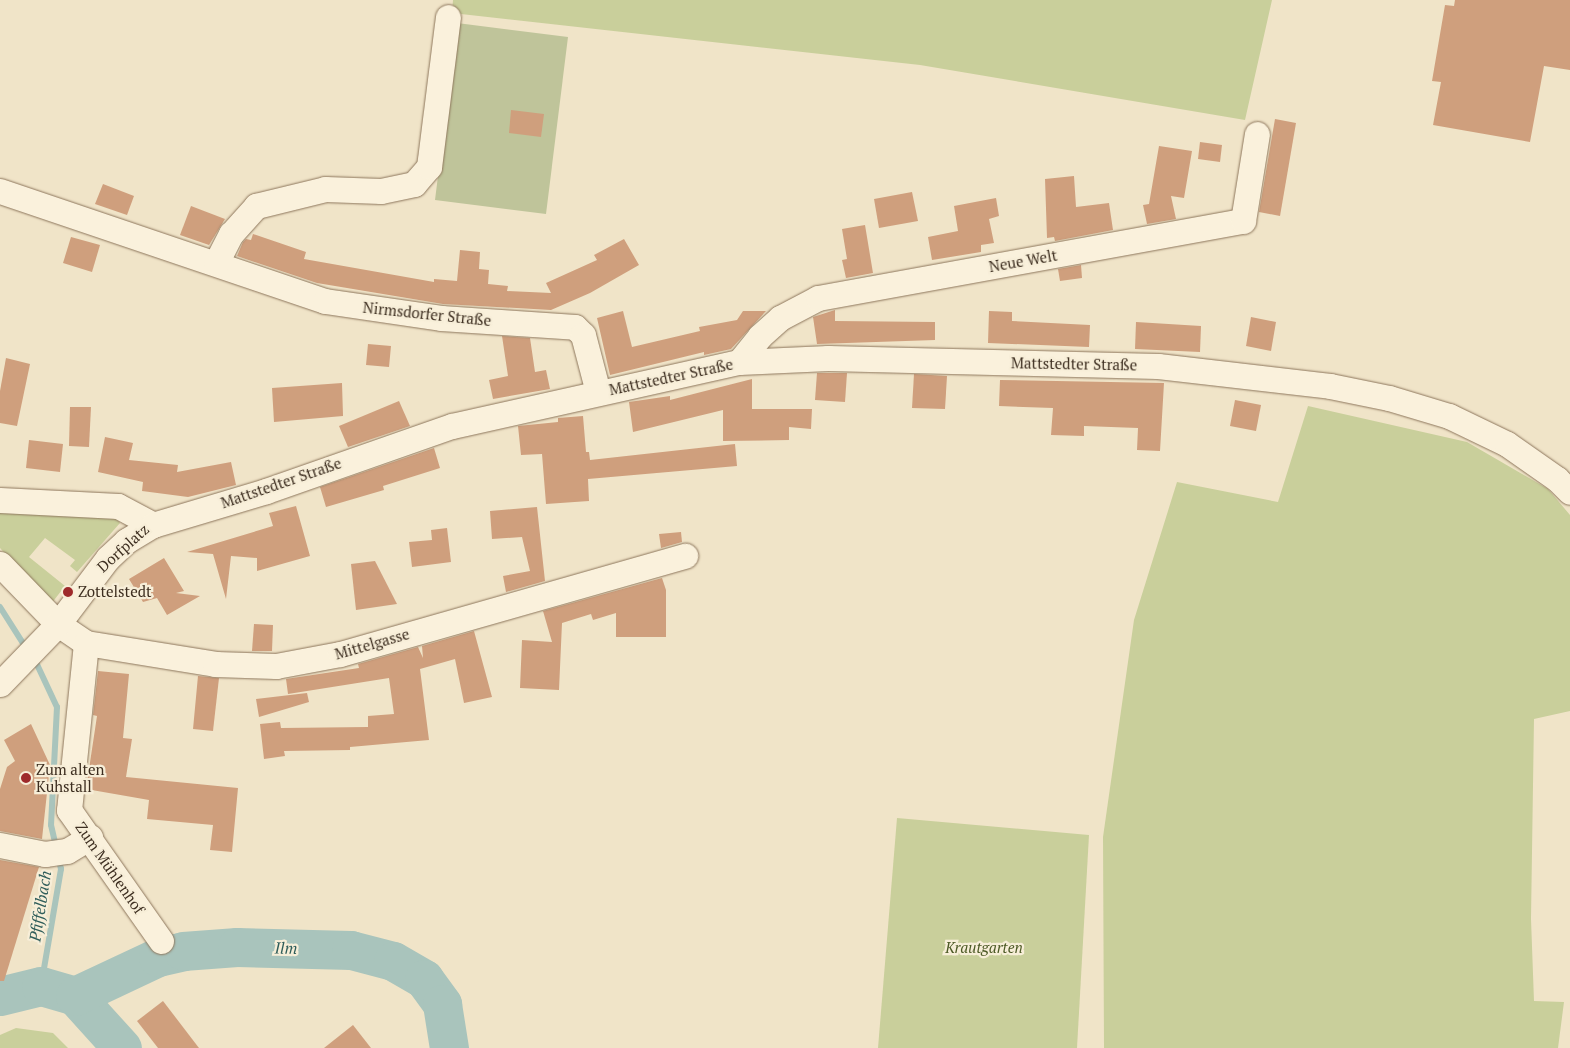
<!DOCTYPE html>
<meta charset="utf-8">
<style>
body{margin:0}
#map{position:relative;width:1570px;height:1048px;overflow:hidden;background:#f0e4c8;font-family:"PT Serif",serif}
div>[style]{position:absolute}
[style*='--x']{left:calc(var(--x)*1px);top:calc(var(--y)*1px);width:calc(var(--w)*1px);rotate:calc(var(--a)*1deg)}
.green>*{inset:0;background:#c9cf9b}
.cemetery>*{inset:0;background:#bfc49a}
.stream>*{height:6px;margin:-3px;padding:0 3px;transform-origin:3px;border-radius:3px;background:#a9c4bc}
.river>*{height:39px;margin:-19.5px;padding:0 19.5px;transform-origin:19.5px;border-radius:19.5px;background:#a9c4bc}
.building>*{inset:0;background:#cf9f7d}
.roads{filter:drop-shadow(0 0 1px #8d765c) drop-shadow(0 0 1px #8d765c)}
.minor>*{height:25px;margin:-12.5px;padding:0 12.5px;transform-origin:12.5px;border-radius:12.5px;background:#faf1dc}
.dots>*{width:14px;height:14px;translate:-50% -50%;box-sizing:border-box;border:2px solid #f7eed8;border-radius:50%}
span{translate:-50% -50%;white-space:nowrap;text-align:center;line-height:1.15;-webkit-text-stroke:4.5px #f7eed8;paint-order:stroke}
.street-label{font-size:15px;color:#3d2e20}
.poi-label{font-size:15px;color:#3d2e20}
.left{translate:0 -50%;text-align:left}
.park-label{font-size:15px;color:#4d5a26;font-style:italic}
.water-label{font-size:16px;color:#2f5d5a;font-style:italic}
</style>
<div id="map">
<div class="green">
<i style="clip-path:polygon(453px 0,1272px 0,1245px 120px,920px 65px,452px 13px)"></i>
<i style="clip-path:polygon(1308px 406px,1467px 442px,1548px 489px,1570px 515px,1570px 711px,1534px 719px,1531px 919px,1534px 1001px,1564px 1002px,1558px 1048px,1104px 1048px,1103px 837px,1134px 620px,1177px 482px,1278px 502px)"></i>
<i style="clip-path:polygon(7px 511px,116px 517px,120px 523px,77px 572px,70px 566px,75px 560px,45px 538px,29px 557px,65px 586px,51px 604px,0 548px,0 513px)"></i>
<i style="clip-path:polygon(897px 818px,1089px 835px,1077px 1048px,878px 1048px)"></i>
<i style="clip-path:polygon(16px 1028px,53px 1033px,68px 1048px,0 1048px,0 1035px)"></i>
</div>
<div class="cemetery">
<i style="clip-path:polygon(457px 23px,568px 37px,546px 214px,435px 200px)"></i>
</div>
<div class="stream">
<i style="--x:0;--y:607;--w:49;--a:57.6"></i>
<i style="--x:34;--y:658;--w:54;--a:64.9"></i>
<i style="--x:57;--y:707;--w:118;--a:92.9"></i>
<i style="--x:51;--y:825;--w:23;--a:77"></i>
<i style="--x:41;--y:986;--w:119;--a:-80.3"></i>
<i style="--x:61;--y:869;--w:12;--a:-104"></i>
</div>
<div class="river">
<i style="--x:0;--y:996;--w:42;--a:-13.7"></i>
<i style="--x:41;--y:986;--w:35;--a:16"></i>
<i style="--x:75;--y:996;--w:70;--a:47.9"></i>
<i style="--x:75;--y:996;--w:92;--a:-25.2"></i>
<i style="--x:158;--y:957;--w:26;--a:-13"></i>
<i style="--x:183;--y:951;--w:54;--a:-4.2"></i>
<i style="--x:237;--y:947;--w:114;--a:1.5"></i>
<i style="--x:351;--y:950;--w:43;--a:14.7"></i>
<i style="--x:393;--y:961;--w:36;--a:30"></i>
<i style="--x:424;--y:979;--w:31;--a:54"></i>
<i style="--x:442;--y:1004;--w:45;--a:81"></i>
</div>
<div class="building">
<i style="clip-path:polygon(1455px 0,1570px 0,1570px 70px,1544px 66px,1530px 142px,1433px 125px,1441px 82px,1432px 81px,1445px 5px,1454px 6px)"></i>
<i style="clip-path:polygon(511px 110px,544px 114px,541px 137px,509px 133px)"></i>
<i style="clip-path:polygon(1275px 119px,1296px 123px,1280px 216px,1259px 212px)"></i>
<i style="clip-path:polygon(1200px 142px,1222px 145px,1220px 162px,1198px 159px)"></i>
<i style="clip-path:polygon(1159px 146px,1192px 151px,1184px 198px,1171px 196px,1176px 219px,1147px 224px,1143px 205px,1149px 204px)"></i>
<i style="clip-path:polygon(1074px 176px,1076px 207px,1109px 203px,1113px 230px,1055px 241px,1054px 237px,1047px 238px,1045px 179px)"></i>
<i style="clip-path:polygon(103px 184px,134px 196px,127px 215px,95px 204px)"></i>
<i style="clip-path:polygon(912px 192px,918px 221px,879px 228px,874px 199px)"></i>
<i style="clip-path:polygon(996px 198px,999px 216px,989px 219px,994px 243px,981px 245px,981px 252px,932px 260px,928px 237px,958px 231px,954px 206px)"></i>
<i style="clip-path:polygon(191px 206px,225px 219px,209px 245px,180px 235px)"></i>
<i style="clip-path:polygon(865px 225px,873px 273px,846px 278px,842px 260px,847px 259px,842px 229px)"></i>
<i style="clip-path:polygon(253px 234px,306px 252px,304px 259px,434px 282px,434px 279px,457px 281px,460px 250px,480px 252px,479px 269px,489px 270px,488px 284px,508px 286px,507px 291px,551px 293px,546px 283px,597px 260px,594px 255px,624px 239px,639px 265px,590px 293px,551px 310px,443px 304px,317px 283px,237px 256px,243px 242px,246px 239px,251px 240px)"></i>
<i style="clip-path:polygon(71px 237px,100px 245px,92px 272px,63px 263px)"></i>
<i style="clip-path:polygon(1081px 265px,1082px 278px,1060px 281px,1058px 269px)"></i>
<i style="clip-path:polygon(835px 310px,835px 321px,935px 322px,935px 340px,817px 344px,813px 317px)"></i>
<i style="clip-path:polygon(623px 311px,632px 347px,700px 331px,699px 327px,737px 320px,743px 311px,766px 311px,731px 349px,704px 355px,704px 352px,610px 375px,597px 318px)"></i>
<i style="clip-path:polygon(989px 311px,1012px 312px,1012px 321px,1090px 325px,1089px 347px,988px 343px)"></i>
<i style="clip-path:polygon(1251px 317px,1276px 322px,1271px 351px,1246px 346px)"></i>
<i style="clip-path:polygon(1136px 322px,1201px 326px,1200px 352px,1135px 349px)"></i>
<i style="clip-path:polygon(502px 336px,530px 338px,535px 372px,546px 370px,550px 389px,493px 399px,489px 380px,508px 376px)"></i>
<i style="clip-path:polygon(368px 344px,391px 346px,389px 367px,366px 365px)"></i>
<i style="clip-path:polygon(6px 358px,30px 364px,17px 426px,0 423px,0 391px)"></i>
<i style="clip-path:polygon(817px 373px,847px 373px,845px 402px,815px 400px)"></i>
<i style="clip-path:polygon(914px 374px,947px 376px,945px 409px,912px 408px)"></i>
<i style="clip-path:polygon(752px 379px,752px 409px,812px 409px,811px 429px,789px 427px,789px 440px,723px 441px,723px 410px,633px 432px,629px 402px,670px 396px,670px 400px)"></i>
<i style="clip-path:polygon(1000px 380px,1164px 383px,1160px 451px,1137px 450px,1138px 428px,1084px 426px,1084px 436px,1051px 435px,1053px 408px,999px 406px)"></i>
<i style="clip-path:polygon(342px 383px,343px 416px,274px 422px,272px 388px)"></i>
<i style="clip-path:polygon(1235px 400px,1261px 405px,1256px 431px,1230px 426px)"></i>
<i style="clip-path:polygon(399px 401px,410px 426px,348px 447px,339px 426px)"></i>
<i style="clip-path:polygon(70px 407px,91px 407px,89px 447px,69px 446px)"></i>
<i style="clip-path:polygon(583px 416px,586px 452px,589px 452px,590px 460px,735px 444px,737px 466px,588px 479px,589px 501px,546px 504px,542px 454px,521px 455px,518px 426px,558px 422px,558px 418px)"></i>
<i style="clip-path:polygon(105px 437px,133px 443px,129px 460px,178px 465px,177px 472px,231px 462px,236px 485px,188px 497px,142px 491px,143px 482px,98px 472px)"></i>
<i style="clip-path:polygon(29px 440px,63px 444px,60px 472px,26px 468px)"></i>
<i style="clip-path:polygon(434px 448px,440px 468px,383px 486px,384px 490px,326px 507px,320px 487px)"></i>
<i style="clip-path:polygon(296px 506px,310px 556px,257px 571px,257px 558px,231px 556px,226px 599px,213px 554px,187px 552px,273px 526px,269px 513px)"></i>
<i style="clip-path:polygon(537px 507px,545px 581px,506px 592px,503px 576px,530px 571px,522px 537px,492px 539px,490px 511px)"></i>
<i style="clip-path:polygon(447px 528px,451px 562px,412px 567px,409px 542px,432px 540px,431px 530px)"></i>
<i style="clip-path:polygon(681px 532px,682px 542px,661px 548px,659px 534px)"></i>
<i style="clip-path:polygon(164px 558px,184px 591px,176px 593px,200px 596px,167px 615px,157px 598px,143px 602px,129px 579px)"></i>
<i style="clip-path:polygon(375px 561px,397px 604px,356px 610px,351px 564px)"></i>
<i style="clip-path:polygon(662px 578px,666px 590px,666px 637px,616px 637px,616px 613px,593px 620px,591px 614px,562px 623px,559px 690px,520px 688px,522px 640px,552px 642px,543px 611px)"></i>
<i style="clip-path:polygon(254px 624px,273px 625px,272px 651px,252px 651px)"></i>
<i style="clip-path:polygon(474px 631px,492px 697px,464px 703px,455px 659px,420px 669px,429px 740px,350px 747px,350px 750px,284px 751px,285px 756px,264px 759px,260px 724px,280px 722px,281px 728px,368px 727px,368px 716px,394px 714px,389px 678px,288px 694px,286px 679px,359px 668px,358px 664px,418px 647px,423px 658px,422px 646px)"></i>
<i style="clip-path:polygon(98px 671px,129px 674px,123px 738px,132px 739px,126px 777px,238px 788px,232px 852px,210px 850px,213px 825px,147px 819px,149px 800px,86px 789px,97px 716px,93px 715px)"></i>
<i style="clip-path:polygon(198px 676px,219px 678px,213px 731px,193px 729px)"></i>
<i style="clip-path:polygon(307px 693px,309px 702px,259px 717px,256px 699px)"></i>
<i style="clip-path:polygon(31px 724px,50px 765px,42px 839px,0 831px,0 789px,7px 767px,15px 761px,4px 740px)"></i>
<i style="clip-path:polygon(0 860px,39px 867px,4px 981px,0 981px)"></i>
<i style="clip-path:polygon(163px 1001px,199px 1048px,158px 1048px,137px 1021px)"></i>
<i style="clip-path:polygon(353px 1025px,371px 1048px,324px 1048px)"></i>
</div>
<div class="roads">
<div class="minor">
<i style="--x:0;--y:191;--w:343;--a:18.7"></i>
<i style="--x:325;--y:301;--w:117;--a:8.3"></i>
<i style="--x:441;--y:318;--w:134;--a:3.8"></i>
<i style="--x:575;--y:327;--w:11;--a:45"></i>
<i style="--x:583;--y:335;--w:59;--a:75.3"></i>
<i style="--x:216;--y:263;--w:33;--a:-63"></i>
<i style="--x:231;--y:234;--w:38;--a:-48"></i>
<i style="--x:256;--y:206;--w:71;--a:-13.8"></i>
<i style="--x:325;--y:189;--w:56;--a:2"></i>
<i style="--x:381;--y:191;--w:34;--a:-12"></i>
<i style="--x:414;--y:184;--w:23;--a:-49"></i>
<i style="--x:429;--y:167;--w:151;--a:-82.8"></i>
<i style="--x:739;--y:362;--w:33;--a:-51"></i>
<i style="--x:760;--y:336;--w:27;--a:-42"></i>
<i style="--x:780;--y:318;--w:43;--a:-27.8"></i>
<i style="--x:818;--y:298;--w:432;--a:-10.3"></i>
<i style="--x:1243;--y:221;--w:88;--a:-80.9"></i>
<i style="--x:0;--y:500;--w:118;--a:2.9"></i>
<i style="--x:118;--y:506;--w:40;--a:28"></i>
<i style="--x:0;--y:564;--w:83;--a:46"></i>
<i style="--x:58;--y:624;--w:34;--a:34"></i>
<i style="--x:86;--y:643;--w:131;--a:9.2"></i>
<i style="--x:215;--y:664;--w:61;--a:1.9"></i>
<i style="--x:276;--y:666;--w:65;--a:-10.6"></i>
<i style="--x:340;--y:654;--w:359;--a:-15.9"></i>
<i style="--x:86;--y:643;--w:168;--a:95.8"></i>
<i style="--x:69;--y:810;--w:160;--a:54.9"></i>
<i style="--x:0;--y:684;--w:83;--a:-46"></i>
<i style="--x:58;--y:624;--w:83;--a:-52.9"></i>
<i style="--x:108;--y:558;--w:25;--a:-43"></i>
<i style="--x:126;--y:541;--w:31;--a:-31"></i>
<i style="--x:153;--y:525;--w:118;--a:-16.7"></i>
<i style="--x:266;--y:491;--w:197;--a:-19.3"></i>
<i style="--x:452;--y:426;--w:294;--a:-12.6"></i>
<i style="--x:739;--y:362;--w:89;--a:-2.6"></i>
<i style="--x:828;--y:358;--w:330;--a:1.4"></i>
<i style="--x:1158;--y:366;--w:173;--a:6.6"></i>
<i style="--x:1330;--y:386;--w:60;--a:11.5"></i>
<i style="--x:1389;--y:398;--w:63;--a:16.7"></i>
<i style="--x:1449;--y:416;--w:64;--a:25.8"></i>
<i style="--x:1507;--y:444;--w:61;--a:35"></i>
<i style="--x:1557;--y:479;--w:18;--a:45"></i>
<i style="--x:0;--y:845;--w:46;--a:11.3"></i>
<i style="--x:45;--y:854;--w:22;--a:-8"></i>
<i style="--x:67;--y:851;--w:27;--a:-31"></i>
</div>
</div>
<div class="dots">
<i style="left:68px;top:592px;background:#9e2a2b"></i>
<i style="left:26px;top:778px;background:#9e2a2b"></i>
</div>
<div class="street-label">
<span style="left:1023px;top:261px;rotate:-10deg">Neue Welt</span>
<span style="left:427px;top:314px;rotate:6deg">Nirmsdorfer Straße</span>
<span style="left:1074px;top:364px;rotate:1deg">Mattstedter Straße</span>
<span style="left:671px;top:377px;rotate:-12deg">Mattstedter Straße</span>
<span style="left:281px;top:483px;rotate:-19deg">Mattstedter Straße</span>
<span style="left:123px;top:548px;rotate:-42deg">Dorfplatz</span>
<span style="left:372px;top:644px;rotate:-16deg">Mittelgasse</span>
<span style="left:110px;top:868px;rotate:55deg">Zum Mühlenhof</span>
</div>
<div class="poi-label">
<span class="left" style="left:78px;top:592px">Zottelstedt</span>
<span class="left" style="left:36px;top:778px">Zum alten<br>Kuhstall</span>
</div>
<div class="park-label">
<span style="left:984px;top:948px">Krautgarten</span>
</div>
<div class="water-label">
<span style="left:40px;top:906px;rotate:-81deg">Pfiffelbach</span>
<span style="left:286px;top:948px;rotate:1deg">Ilm</span>
</div>
</div>
